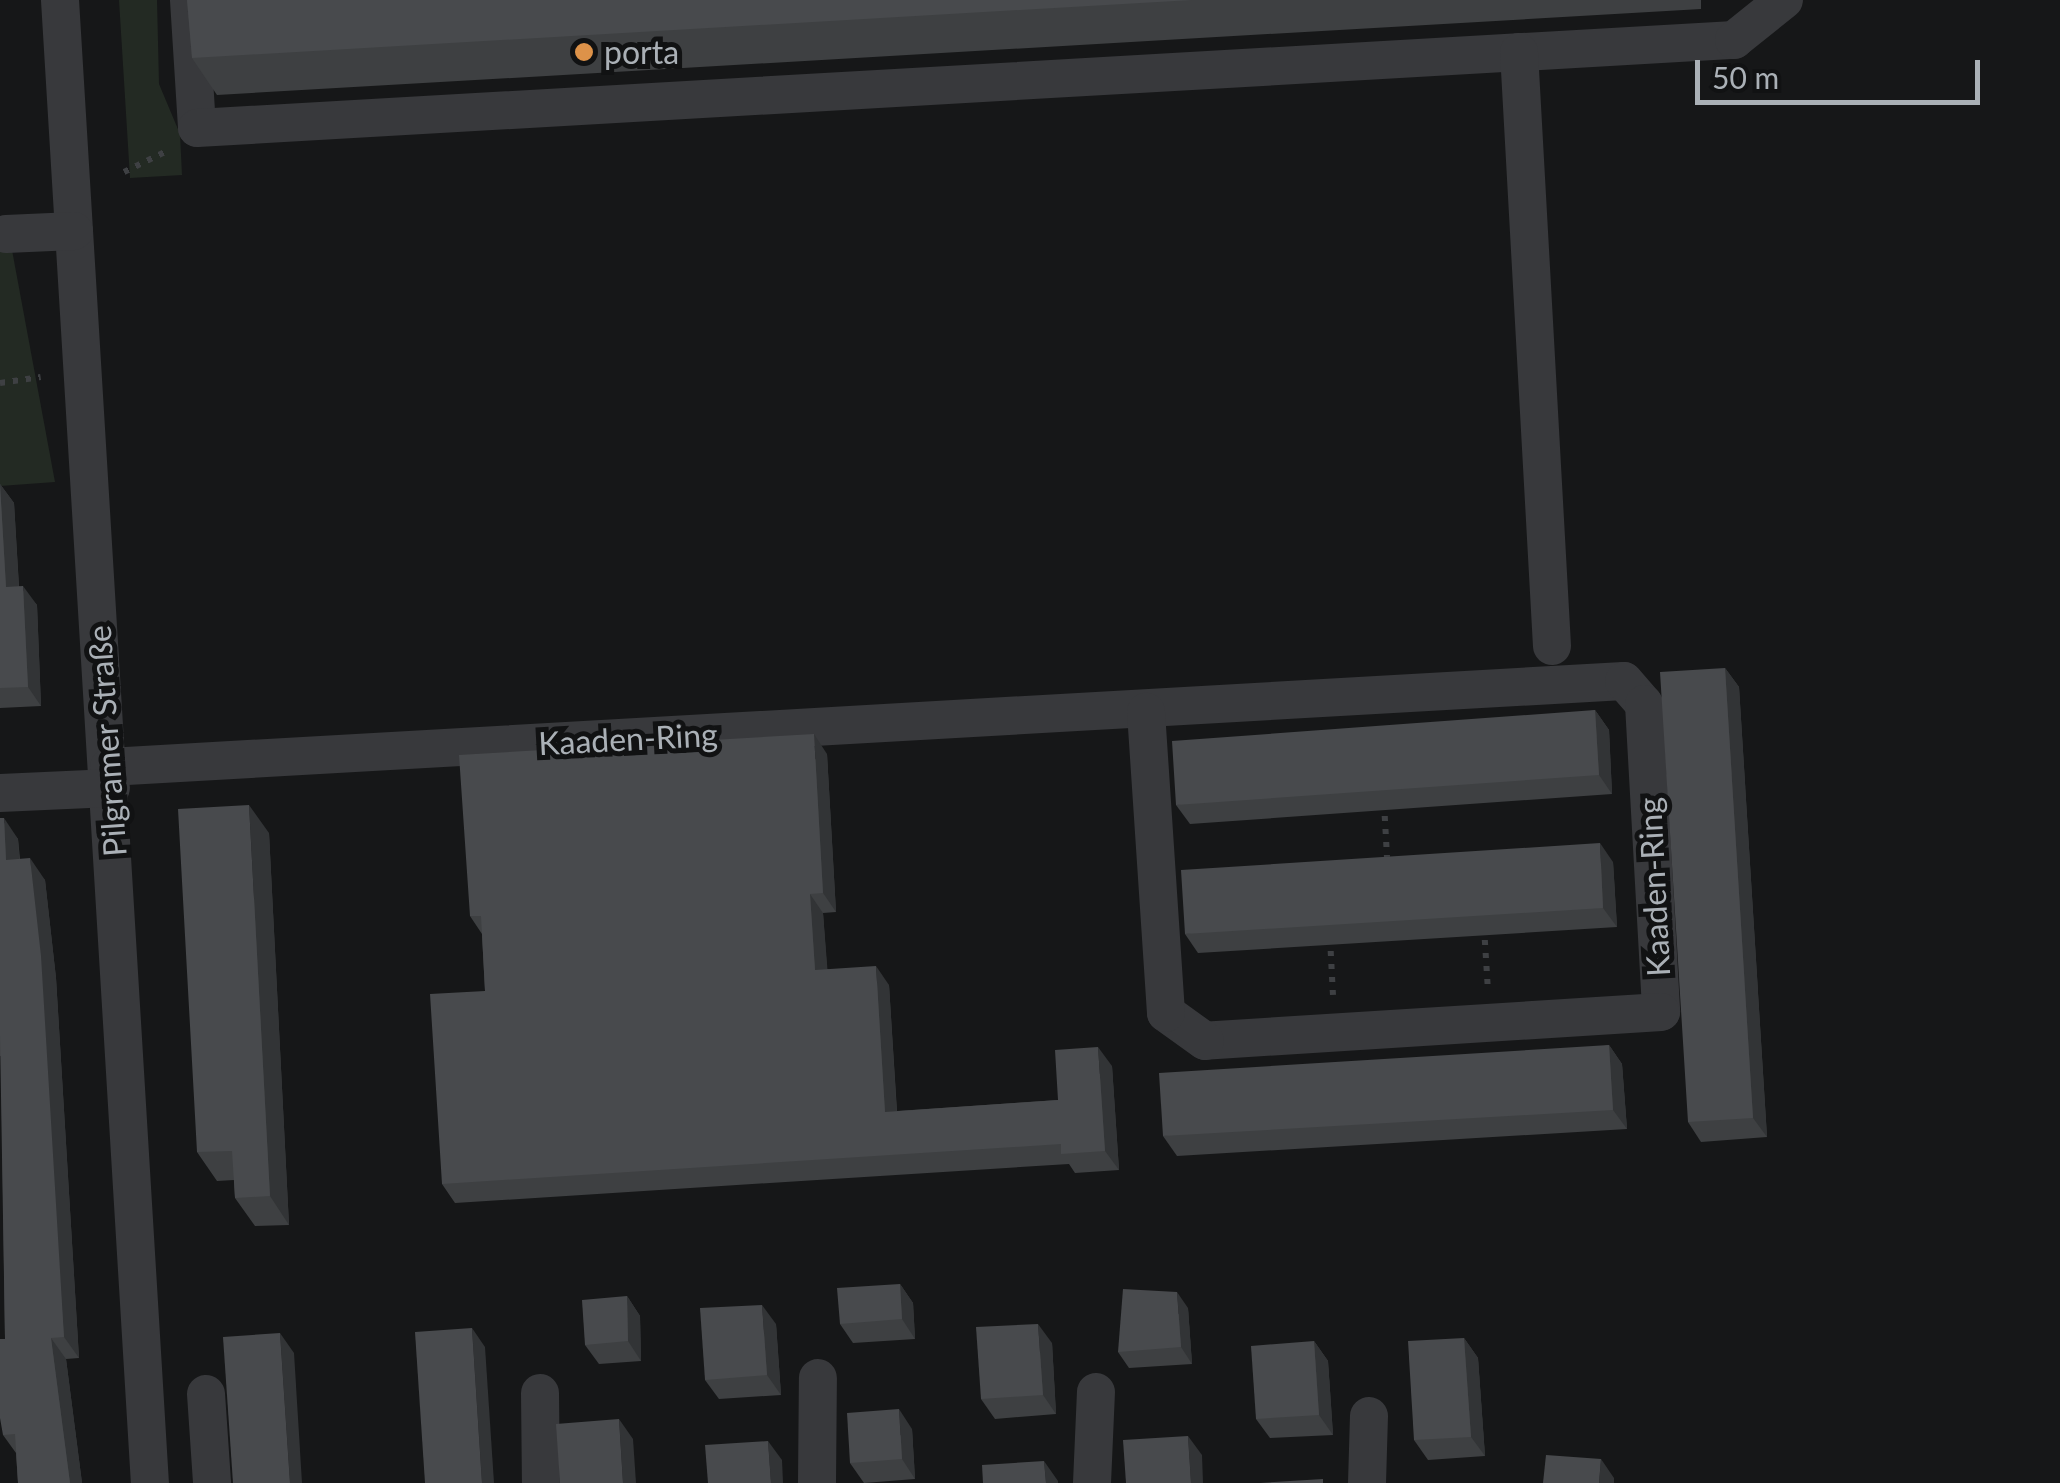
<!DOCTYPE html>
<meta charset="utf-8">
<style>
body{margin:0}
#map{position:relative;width:2060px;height:1483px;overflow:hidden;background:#161718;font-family:Lato,sans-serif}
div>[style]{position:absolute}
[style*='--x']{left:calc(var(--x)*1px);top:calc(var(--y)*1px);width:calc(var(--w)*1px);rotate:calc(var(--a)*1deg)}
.green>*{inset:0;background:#232a23}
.path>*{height:6px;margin-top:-3px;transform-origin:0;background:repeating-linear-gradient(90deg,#3e4043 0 5px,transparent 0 13px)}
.minor>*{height:38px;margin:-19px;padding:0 19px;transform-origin:19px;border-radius:19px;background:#38393c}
.wall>*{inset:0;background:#3e4042}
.shaded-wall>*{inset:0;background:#323436}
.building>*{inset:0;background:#484a4d}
.dots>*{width:28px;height:28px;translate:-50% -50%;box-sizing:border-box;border:5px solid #111213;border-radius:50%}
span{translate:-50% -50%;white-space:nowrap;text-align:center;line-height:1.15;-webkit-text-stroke:10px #111213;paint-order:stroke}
.poi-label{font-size:32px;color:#aab0b6}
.left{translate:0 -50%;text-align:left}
.street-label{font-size:32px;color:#aab0b6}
.scale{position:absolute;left:1695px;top:60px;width:285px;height:45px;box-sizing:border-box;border:5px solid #aab0b6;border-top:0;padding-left:12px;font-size:30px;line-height:35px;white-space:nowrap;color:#aab0b6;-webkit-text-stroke:8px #111213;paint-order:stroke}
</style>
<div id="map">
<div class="green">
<i style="clip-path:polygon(119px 0,157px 0,159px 84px,180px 134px,182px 175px,130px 178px)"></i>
<i style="clip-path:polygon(12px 250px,55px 482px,0 486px,0 251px)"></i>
</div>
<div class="path">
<i style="--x:124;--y:172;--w:50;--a:-26.1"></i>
<i style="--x:0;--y:383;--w:41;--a:-8.3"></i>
<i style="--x:1384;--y:803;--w:54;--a:86.8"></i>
<i style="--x:1484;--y:927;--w:63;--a:86.4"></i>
<i style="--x:1330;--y:938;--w:57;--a:87"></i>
</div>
<div class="minor">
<i style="--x:60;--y:0;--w:1486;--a:86.53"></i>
<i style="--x:189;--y:0;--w:128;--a:86.4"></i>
<i style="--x:197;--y:128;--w:1540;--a:-3.28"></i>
<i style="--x:1734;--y:40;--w:64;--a:-38.7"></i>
<i style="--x:1519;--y:52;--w:595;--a:86.82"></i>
<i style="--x:6;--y:234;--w:68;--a:-2.5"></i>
<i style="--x:109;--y:767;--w:1517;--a:-3.25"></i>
<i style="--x:1624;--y:681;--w:30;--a:49"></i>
<i style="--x:1644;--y:704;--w:308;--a:86.8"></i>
<i style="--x:1661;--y:1012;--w:457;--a:176.4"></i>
<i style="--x:1205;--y:1041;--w:48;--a:-144.3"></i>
<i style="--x:1166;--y:1013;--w:302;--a:-93.8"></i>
<i style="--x:0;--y:793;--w:111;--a:-2.6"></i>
<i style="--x:540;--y:1393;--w:90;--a:89.4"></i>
<i style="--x:206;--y:1394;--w:89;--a:86.1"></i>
<i style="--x:817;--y:1483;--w:105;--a:-89.5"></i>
<i style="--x:1092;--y:1483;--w:91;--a:-87.5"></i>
<i style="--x:1367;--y:1483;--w:67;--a:-88.3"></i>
</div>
<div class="wall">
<i style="clip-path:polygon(187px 0,1701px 0,1701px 9px,217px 95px,192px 58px)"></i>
<i style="clip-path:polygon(0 484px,14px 503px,19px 586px,37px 605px,41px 706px,0 708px)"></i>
<i style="clip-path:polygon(1725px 668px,1739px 687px,1767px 1137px,1701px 1142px,1688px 1122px)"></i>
<i style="clip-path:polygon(1595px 710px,1609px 730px,1612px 794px,1190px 824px,1176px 805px)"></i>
<i style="clip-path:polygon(827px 754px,836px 912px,823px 913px,827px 969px,889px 985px,897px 1111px,1058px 1100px,1112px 1066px,1119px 1170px,1075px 1173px,1069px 1164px,455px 1203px,442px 1184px,485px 991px,482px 934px,470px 916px)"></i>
<i style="clip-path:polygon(0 818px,18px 839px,20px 859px,45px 880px,56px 978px,79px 1358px,66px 1359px,82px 1483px,18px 1483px,16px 1453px,3px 1435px,5px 1339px,1px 1056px,0 1056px)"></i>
<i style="clip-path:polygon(269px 833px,289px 1225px,255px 1226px,235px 1198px,234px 1180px,217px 1181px,197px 1152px)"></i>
<i style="clip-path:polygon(1613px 862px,1617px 927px,1198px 953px,1185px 934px)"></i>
<i style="clip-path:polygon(1609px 1045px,1622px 1064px,1627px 1129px,1177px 1156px,1163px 1136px)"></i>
<i style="clip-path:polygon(900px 1284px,913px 1303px,915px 1339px,853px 1343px,840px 1324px)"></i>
<i style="clip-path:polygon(627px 1296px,640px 1316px,641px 1361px,599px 1364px,585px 1345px)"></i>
<i style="clip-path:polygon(1188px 1308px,1192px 1364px,1129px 1368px,1118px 1352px)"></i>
<i style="clip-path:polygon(776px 1324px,781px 1395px,719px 1399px,705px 1380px)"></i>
<i style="clip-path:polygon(1464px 1338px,1478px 1358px,1485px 1456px,1428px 1460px,1414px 1440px)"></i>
<i style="clip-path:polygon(1314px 1341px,1328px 1361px,1333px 1435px,1270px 1438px,1256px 1419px)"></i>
<i style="clip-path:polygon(1052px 1343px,1056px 1414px,995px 1419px,981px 1399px)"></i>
<i style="clip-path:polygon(912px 1429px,915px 1479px,864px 1483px,850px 1463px)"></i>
</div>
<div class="shaded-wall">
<i style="clip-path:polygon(0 484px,14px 503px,20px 606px,6px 587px)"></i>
<i style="clip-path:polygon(23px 586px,37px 605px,41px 706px,28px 687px)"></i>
<i style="clip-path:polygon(1725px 668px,1739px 687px,1767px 1137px,1753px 1118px)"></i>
<i style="clip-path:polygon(1595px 710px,1609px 730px,1612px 794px,1599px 775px)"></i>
<i style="clip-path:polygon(814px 734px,827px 754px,836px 912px,823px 893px)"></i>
<i style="clip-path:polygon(249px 805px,269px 833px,289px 1225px,270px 1196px)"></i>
<i style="clip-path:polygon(4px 818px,18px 839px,21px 881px,6px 860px)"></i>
<i style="clip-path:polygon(1600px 843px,1613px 862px,1617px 927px,1603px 908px)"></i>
<i style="clip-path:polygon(30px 858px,45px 880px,56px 978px,79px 1358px,64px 1337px)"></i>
<i style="clip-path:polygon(810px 894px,823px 913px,829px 989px,815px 970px)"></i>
<i style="clip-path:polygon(876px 966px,889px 985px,898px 1131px,885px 1112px)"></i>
<i style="clip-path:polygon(1609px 1045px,1622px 1064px,1627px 1129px,1613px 1110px)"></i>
<i style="clip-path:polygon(1098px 1047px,1112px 1066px,1119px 1170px,1105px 1151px)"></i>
<i style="clip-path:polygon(900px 1284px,913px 1303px,915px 1339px,902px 1319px)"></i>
<i style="clip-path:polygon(1177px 1292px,1188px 1308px,1192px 1364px,1181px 1347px)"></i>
<i style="clip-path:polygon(627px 1296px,640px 1316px,641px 1361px,628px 1341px)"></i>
<i style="clip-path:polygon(762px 1305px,776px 1324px,781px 1395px,767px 1375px)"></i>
<i style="clip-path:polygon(1038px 1324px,1052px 1343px,1056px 1414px,1043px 1395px)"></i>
<i style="clip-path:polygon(472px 1328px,485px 1347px,494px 1483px,482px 1483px)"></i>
<i style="clip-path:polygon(280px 1333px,294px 1353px,302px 1483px,290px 1483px)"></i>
<i style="clip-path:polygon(51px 1338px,66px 1359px,82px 1483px,70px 1483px)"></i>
<i style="clip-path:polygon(1464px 1338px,1478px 1358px,1485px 1456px,1471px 1437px)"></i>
<i style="clip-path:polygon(1314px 1341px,1328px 1361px,1333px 1435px,1319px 1415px)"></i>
<i style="clip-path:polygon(899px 1409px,912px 1429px,915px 1479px,902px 1459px)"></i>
<i style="clip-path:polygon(619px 1419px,633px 1439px,636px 1483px,623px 1483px)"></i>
<i style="clip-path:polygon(1188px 1436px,1202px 1455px,1203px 1483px,1191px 1483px)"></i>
<i style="clip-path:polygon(768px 1441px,782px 1460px,783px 1483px,771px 1483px)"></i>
<i style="clip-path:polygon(1601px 1459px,1614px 1478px,1614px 1483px,1599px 1483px)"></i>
<i style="clip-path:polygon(1044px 1461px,1058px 1481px,1058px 1483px,1046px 1483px)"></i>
</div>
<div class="building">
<i style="clip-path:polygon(187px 0,1192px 0,192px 58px)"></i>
<i style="clip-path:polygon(0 485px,6px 587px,23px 586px,28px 687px,0 688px)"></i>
<i style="clip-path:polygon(1725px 668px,1753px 1118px,1688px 1122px,1660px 672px)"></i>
<i style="clip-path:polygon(1595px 710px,1599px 775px,1176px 805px,1172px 741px)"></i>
<i style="clip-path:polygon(814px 734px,823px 893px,810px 894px,815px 970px,876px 966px,885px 1112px,1058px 1100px,1055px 1050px,1098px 1047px,1105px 1151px,1061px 1154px,1061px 1144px,442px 1184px,430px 994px,485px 991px,481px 916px,470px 916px,459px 755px)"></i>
<i style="clip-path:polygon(249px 805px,270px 1196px,235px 1198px,232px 1151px,197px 1152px,178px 809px)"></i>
<i style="clip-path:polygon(0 818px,4px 818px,6px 860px,30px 858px,41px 956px,64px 1337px,51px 1338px,70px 1483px,18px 1483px,15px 1434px,3px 1435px,0 1418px,0 1339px,5px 1339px,0 1034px)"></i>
<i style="clip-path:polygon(1600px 843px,1603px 908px,1185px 934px,1181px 870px)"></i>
<i style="clip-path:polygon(1609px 1045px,1613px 1110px,1163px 1136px,1159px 1073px)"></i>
<i style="clip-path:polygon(900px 1284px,902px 1319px,840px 1324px,837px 1288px)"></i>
<i style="clip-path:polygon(1123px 1289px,1177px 1292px,1181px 1347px,1118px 1352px)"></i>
<i style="clip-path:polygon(627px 1296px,628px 1341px,585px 1345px,582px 1300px)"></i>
<i style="clip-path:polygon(762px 1305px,767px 1375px,705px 1380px,700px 1308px)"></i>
<i style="clip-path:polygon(1038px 1324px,1043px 1395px,981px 1399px,976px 1327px)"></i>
<i style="clip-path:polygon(472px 1328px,482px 1483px,425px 1483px,415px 1332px)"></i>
<i style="clip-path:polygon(280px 1333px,290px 1483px,233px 1483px,223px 1337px)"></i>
<i style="clip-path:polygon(1464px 1338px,1471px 1437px,1414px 1440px,1408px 1341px)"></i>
<i style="clip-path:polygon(1314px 1341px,1319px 1415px,1256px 1419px,1251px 1346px)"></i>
<i style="clip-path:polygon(899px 1409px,902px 1459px,850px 1463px,847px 1413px)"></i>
<i style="clip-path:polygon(619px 1419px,623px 1483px,560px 1483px,556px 1424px)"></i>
<i style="clip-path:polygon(1188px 1436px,1191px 1483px,1126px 1483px,1123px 1440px)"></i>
<i style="clip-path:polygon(768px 1441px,771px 1483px,708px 1483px,705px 1445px)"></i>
<i style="clip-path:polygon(1546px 1455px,1601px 1459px,1599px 1483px,1543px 1483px)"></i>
<i style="clip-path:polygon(1044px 1461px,1046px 1483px,983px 1483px,982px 1465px)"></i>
<i style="clip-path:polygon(1323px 1479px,1323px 1483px,1260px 1483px)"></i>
</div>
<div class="dots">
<i style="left:584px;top:52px;background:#dd9249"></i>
</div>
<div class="poi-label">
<span class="left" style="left:604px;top:52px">porta</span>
</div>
<div class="street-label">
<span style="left:628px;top:739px;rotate:-3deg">Kaaden-Ring</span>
<span style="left:107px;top:741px;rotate:-94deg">Pilgramer Straße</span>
<span style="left:1654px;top:887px;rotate:-93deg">Kaaden-Ring</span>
</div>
<div class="scale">50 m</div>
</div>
